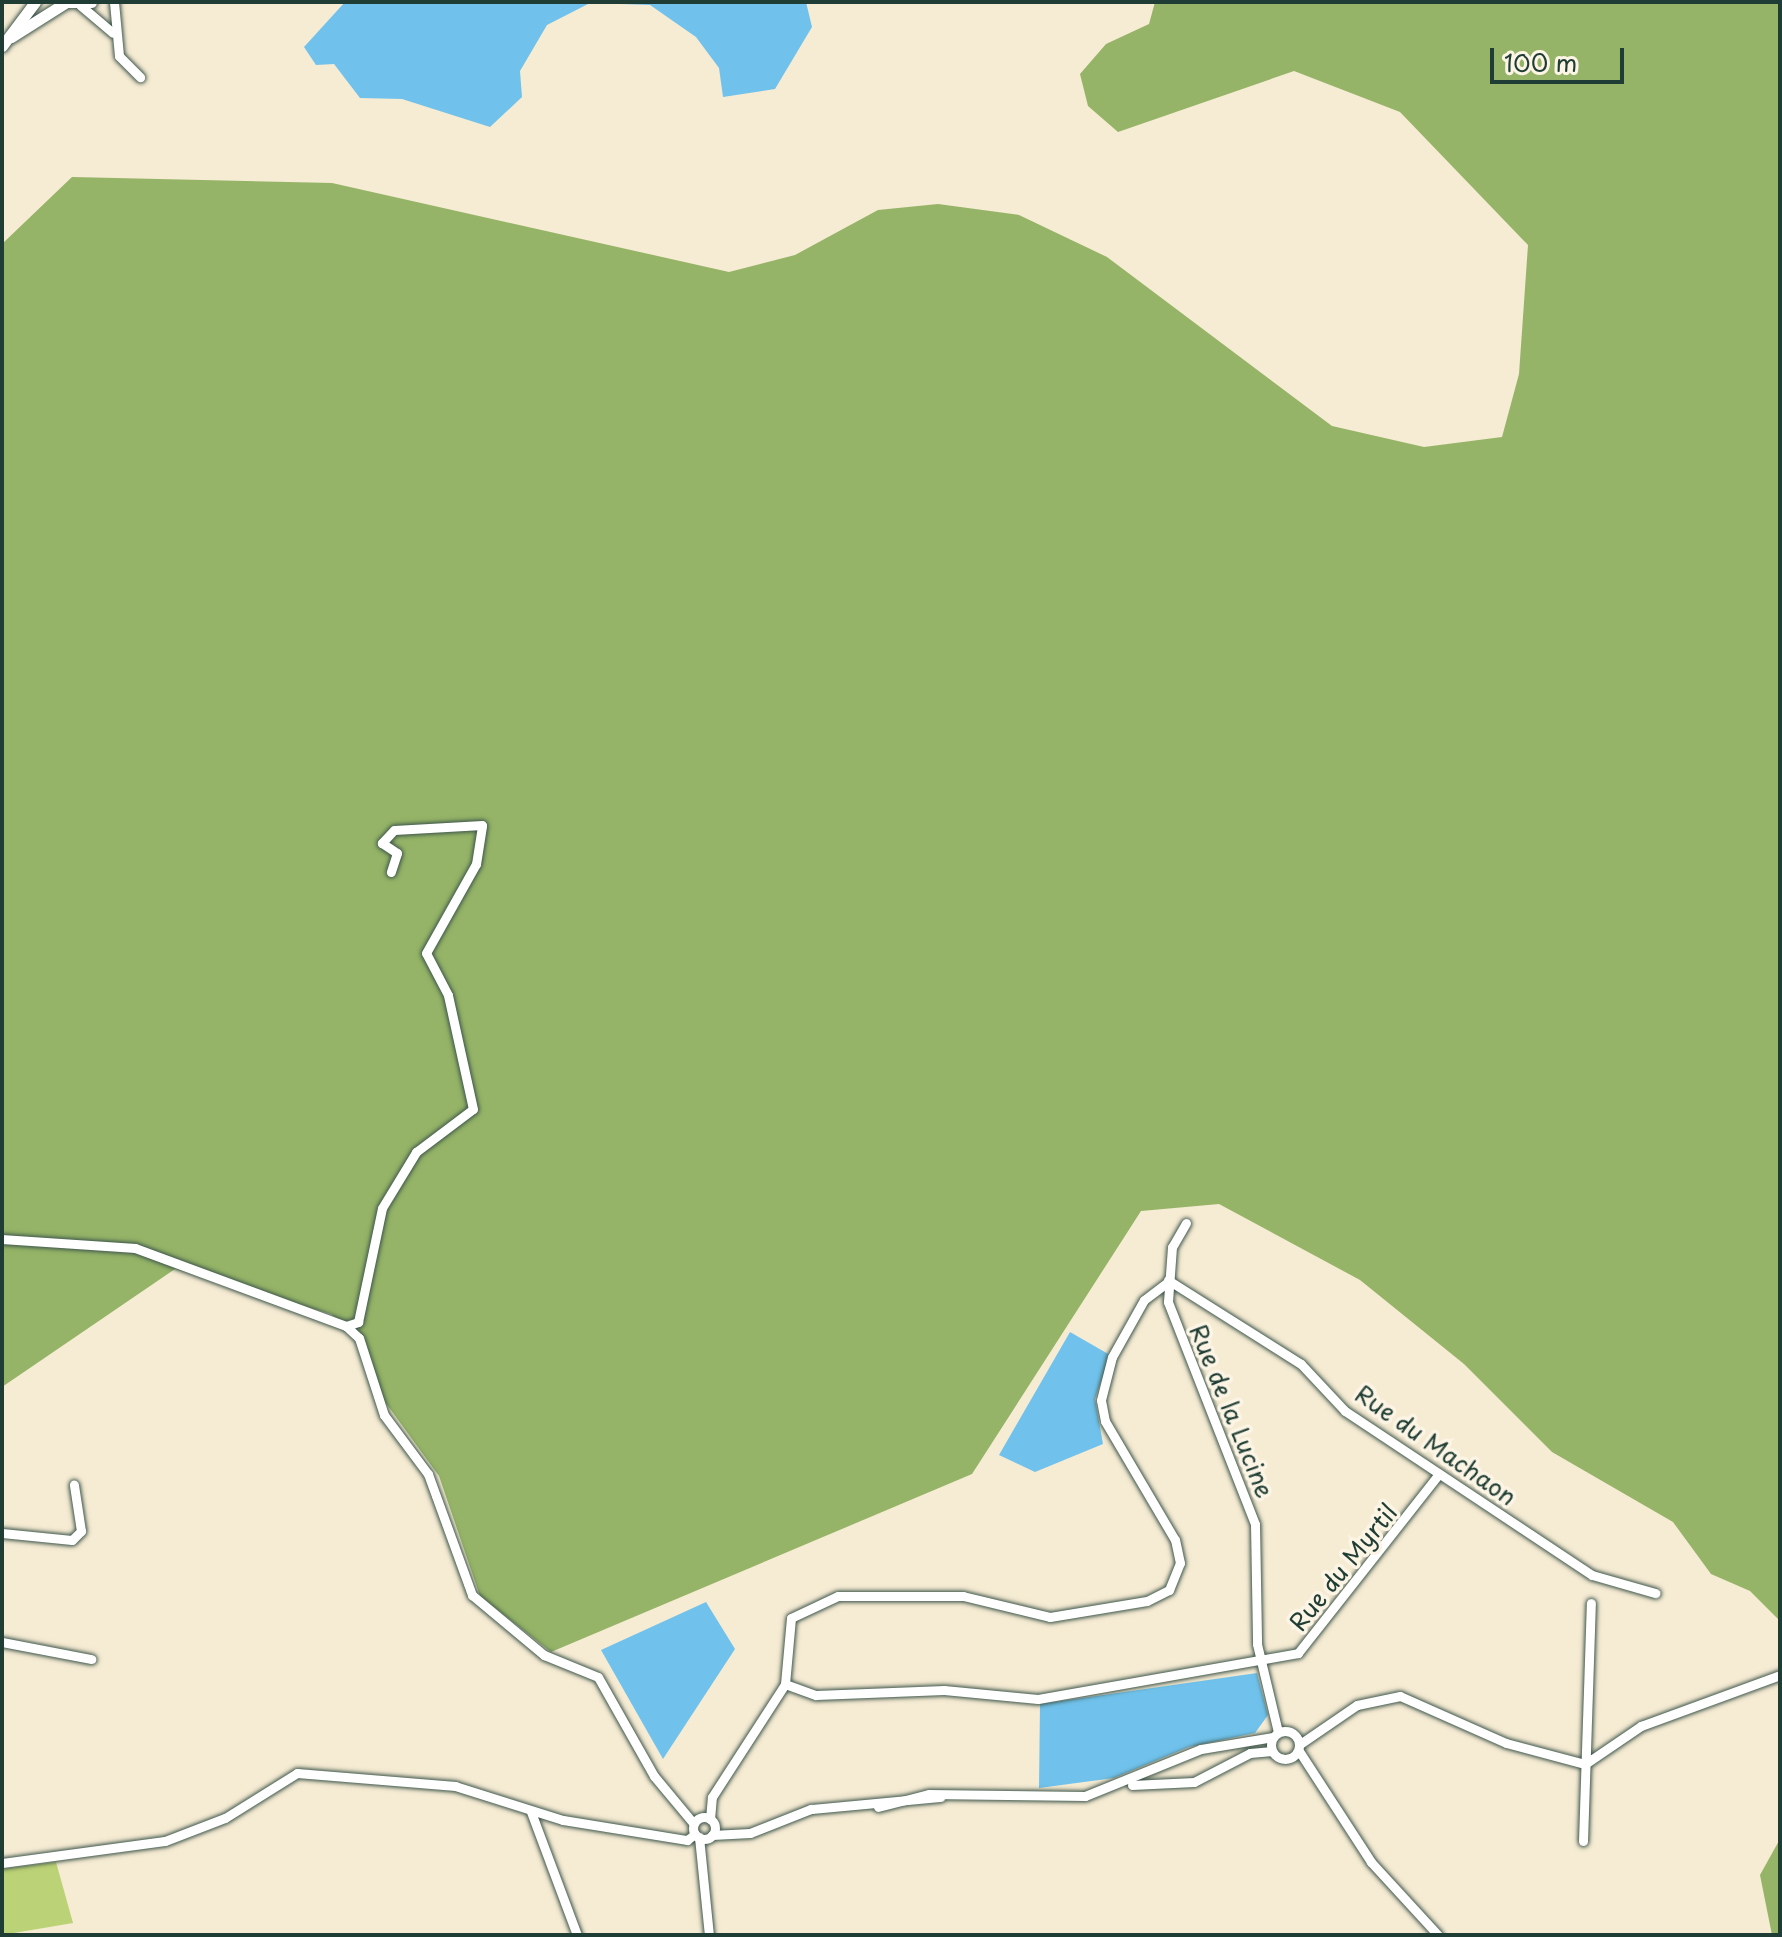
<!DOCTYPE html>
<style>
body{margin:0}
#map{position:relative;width:1782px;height:1937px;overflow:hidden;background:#f6ebd3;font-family:"Playpen Sans",sans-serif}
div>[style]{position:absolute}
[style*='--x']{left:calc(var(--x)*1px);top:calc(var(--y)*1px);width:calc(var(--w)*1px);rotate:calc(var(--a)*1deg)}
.green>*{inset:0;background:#bcd276}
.forest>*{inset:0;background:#95b467}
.water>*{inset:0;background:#70c2ec}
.roads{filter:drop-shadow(0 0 2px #3f574c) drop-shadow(0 0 2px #3f574c)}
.minor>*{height:9px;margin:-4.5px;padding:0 4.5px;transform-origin:4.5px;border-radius:4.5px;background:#fff}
.minor>.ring{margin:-4.5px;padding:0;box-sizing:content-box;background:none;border:9px solid #fff;border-radius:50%}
.major>*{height:11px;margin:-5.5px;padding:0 5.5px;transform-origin:5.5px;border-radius:5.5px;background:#fff}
span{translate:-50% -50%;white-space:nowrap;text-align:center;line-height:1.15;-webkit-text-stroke:7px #fcf5e5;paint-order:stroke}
.street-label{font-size:24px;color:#1f3d34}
.frame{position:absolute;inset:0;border:4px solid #1f3d34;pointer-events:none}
.scale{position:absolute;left:1490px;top:48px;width:134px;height:36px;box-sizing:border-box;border:4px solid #1f3d34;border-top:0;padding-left:10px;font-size:24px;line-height:28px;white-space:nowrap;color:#1f3d34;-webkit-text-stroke:6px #fcf5e5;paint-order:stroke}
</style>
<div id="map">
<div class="green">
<i style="clip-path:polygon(56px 1862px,73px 1923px,2px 1935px,2px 1869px)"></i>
</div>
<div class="forest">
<i style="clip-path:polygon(1155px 2px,1780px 2px,1780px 1621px,1750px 1591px,1711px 1574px,1673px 1522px,1552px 1452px,1464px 1364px,1360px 1280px,1219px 1204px,1141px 1211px,972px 1474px,551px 1652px,480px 1596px,439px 1476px,385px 1402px,362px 1339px,331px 1314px,175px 1269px,2px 1387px,2px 244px,72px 177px,332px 183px,729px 272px,795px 255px,878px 210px,938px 204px,1019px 215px,1107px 257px,1332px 426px,1424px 447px,1502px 437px,1519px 374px,1528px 245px,1400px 112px,1294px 71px,1118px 132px,1088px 106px,1080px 74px,1106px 44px,1149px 24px)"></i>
<i style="clip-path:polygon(1780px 1839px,1780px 1935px,1772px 1935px,1760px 1875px)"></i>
</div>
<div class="water">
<i style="clip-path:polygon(345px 2px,806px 2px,812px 27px,775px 89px,723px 97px,719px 68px,696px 37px,650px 5px,590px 3px,547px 25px,520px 71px,522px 97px,490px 127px,402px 99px,360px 98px,334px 64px,316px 65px,304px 47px)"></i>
<i style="clip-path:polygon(1070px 1332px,1110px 1355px,1095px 1399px,1103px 1444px,1035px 1472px,999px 1455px)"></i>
<i style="clip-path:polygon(706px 1602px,735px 1649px,663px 1759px,601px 1650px)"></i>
<i style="clip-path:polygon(1257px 1673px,1268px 1715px,1255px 1733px,1189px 1747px,1114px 1778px,1039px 1788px,1040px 1704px)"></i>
</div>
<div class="roads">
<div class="minor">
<i style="--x:114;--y:2;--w:54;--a:84.7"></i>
<i style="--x:119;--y:56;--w:30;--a:45"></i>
<i style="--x:80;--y:5;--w:43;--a:40.3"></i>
<i style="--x:1186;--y:1223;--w:28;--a:120"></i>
<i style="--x:1172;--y:1247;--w:55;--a:94.2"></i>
<i style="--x:1168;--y:1302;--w:238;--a:68.6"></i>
<i style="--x:1255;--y:1524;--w:120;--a:89"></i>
<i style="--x:1257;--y:1644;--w:90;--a:76.6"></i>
<i style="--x:2;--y:1239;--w:133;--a:3.9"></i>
<i style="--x:135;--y:1248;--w:225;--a:20.3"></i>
<i style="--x:346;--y:1326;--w:18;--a:43"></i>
<i style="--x:359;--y:1338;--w:81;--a:72"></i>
<i style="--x:384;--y:1415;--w:74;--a:53.3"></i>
<i style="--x:428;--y:1474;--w:129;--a:70"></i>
<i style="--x:472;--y:1595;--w:94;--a:39.8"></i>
<i style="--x:544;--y:1655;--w:58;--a:22.2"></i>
<i style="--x:598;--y:1677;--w:114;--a:60.5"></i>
<i style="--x:654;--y:1776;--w:62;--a:50.2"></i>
<i style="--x:1168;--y:1280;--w:157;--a:32.3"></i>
<i style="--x:1301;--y:1364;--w:64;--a:46.9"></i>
<i style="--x:1345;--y:1411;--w:296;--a:33.6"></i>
<i style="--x:1592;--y:1575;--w:66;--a:15.9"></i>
<i style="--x:346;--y:1326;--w:13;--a:-18"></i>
<i style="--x:358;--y:1322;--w:116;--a:-78.1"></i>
<i style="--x:382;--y:1208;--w:66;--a:-58.7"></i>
<i style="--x:416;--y:1152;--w:71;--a:-37"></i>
<i style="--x:473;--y:1109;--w:117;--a:-102.4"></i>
<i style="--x:448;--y:995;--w:47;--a:-117.6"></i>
<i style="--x:426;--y:953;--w:102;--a:-60.7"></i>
<i style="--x:476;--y:864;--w:39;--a:-81"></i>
<i style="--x:482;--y:825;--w:88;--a:176.7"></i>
<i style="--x:394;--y:830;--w:18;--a:133"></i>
<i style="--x:382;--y:843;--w:18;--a:34"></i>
<i style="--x:397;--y:853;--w:20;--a:108"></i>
<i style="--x:2;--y:1533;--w:70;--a:5.7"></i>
<i style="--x:72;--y:1540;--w:13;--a:-45"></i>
<i style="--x:81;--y:1531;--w:47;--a:-98.7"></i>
<i style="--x:2;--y:1642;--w:91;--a:10.8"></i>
<i style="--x:785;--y:1684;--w:66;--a:-84.8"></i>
<i style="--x:791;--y:1618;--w:52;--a:-25.1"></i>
<i style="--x:838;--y:1596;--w:125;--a:0"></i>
<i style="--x:963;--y:1596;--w:89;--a:13.6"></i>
<i style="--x:1050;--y:1617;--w:98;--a:-9.4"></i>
<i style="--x:1147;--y:1601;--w:25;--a:-27"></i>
<i style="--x:1169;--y:1590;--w:29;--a:-68"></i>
<i style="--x:1180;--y:1563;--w:24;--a:-102"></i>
<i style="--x:1175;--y:1540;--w:138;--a:-120.5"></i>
<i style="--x:1105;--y:1421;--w:21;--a:-101"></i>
<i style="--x:1101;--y:1400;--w:44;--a:-75.7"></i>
<i style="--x:1112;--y:1357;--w:65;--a:-60.7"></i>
<i style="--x:1144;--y:1300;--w:30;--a:-37"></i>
<i class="ring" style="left:1271px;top:1731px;width:19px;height:19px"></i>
<i style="--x:1300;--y:1744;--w:69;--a:-34.4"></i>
<i style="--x:1357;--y:1705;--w:44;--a:-11.8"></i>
<i style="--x:1400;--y:1696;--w:116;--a:23.9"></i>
<i style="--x:1506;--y:1743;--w:82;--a:14.9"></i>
<i style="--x:1585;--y:1764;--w:68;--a:-34.2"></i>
<i style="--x:1641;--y:1726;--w:148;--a:-20.1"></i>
<i style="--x:1299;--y:1751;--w:132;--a:57"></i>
<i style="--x:1371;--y:1862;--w:99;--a:47.5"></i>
<i style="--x:1132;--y:1785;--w:62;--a:-2.8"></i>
<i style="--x:1194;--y:1782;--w:63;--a:-27.4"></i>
<i style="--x:1250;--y:1753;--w:22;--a:-5"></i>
<i style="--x:878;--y:1807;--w:53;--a:-14.3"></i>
<i style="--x:929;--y:1794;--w:156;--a:0.7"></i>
<i style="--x:1085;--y:1796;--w:125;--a:-22.1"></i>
<i style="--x:1201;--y:1749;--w:73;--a:-9.5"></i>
<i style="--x:531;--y:1812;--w:131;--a:69.5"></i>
<i class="ring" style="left:693px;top:1817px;width:13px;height:13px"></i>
<i style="--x:710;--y:1819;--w:22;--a:-85"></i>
<i style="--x:712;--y:1797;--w:135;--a:-57.1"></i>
<i style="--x:785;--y:1684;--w:33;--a:20"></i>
<i style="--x:816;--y:1695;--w:128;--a:-2.2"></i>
<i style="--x:944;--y:1690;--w:94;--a:5.5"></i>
<i style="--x:1038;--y:1699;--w:264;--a:-10"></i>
<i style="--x:1298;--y:1653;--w:228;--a:-51.8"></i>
<i style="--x:712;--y:1835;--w:38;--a:-3"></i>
<i style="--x:750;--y:1833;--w:66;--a:-21.5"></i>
<i style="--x:811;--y:1809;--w:130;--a:-5.3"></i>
<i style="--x:699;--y:1837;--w:99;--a:84.2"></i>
<i style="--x:1583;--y:1841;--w:238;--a:-88.1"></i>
<i style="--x:2;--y:1863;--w:164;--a:-7.7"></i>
<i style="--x:165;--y:1841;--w:64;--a:-21"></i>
<i style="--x:225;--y:1818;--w:85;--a:-32"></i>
<i style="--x:297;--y:1773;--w:159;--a:4.7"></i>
<i style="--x:455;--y:1786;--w:113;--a:17.5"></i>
<i style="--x:563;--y:1820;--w:126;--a:9.2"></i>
<i style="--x:687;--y:1840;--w:10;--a:-37"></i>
</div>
<div class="major">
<i style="--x:64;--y:2;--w:27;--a:0"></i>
<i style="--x:11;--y:37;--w:64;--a:-32.2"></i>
<i style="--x:2;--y:46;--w:55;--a:-53.1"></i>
</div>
</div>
<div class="street-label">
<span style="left:1232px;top:1411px;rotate:68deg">Rue de la Lucine</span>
<span style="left:1436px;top:1445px;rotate:35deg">Rue du Machaon</span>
<span style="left:1343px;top:1567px;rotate:-51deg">Rue du Myrtil</span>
</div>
<div class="frame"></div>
<div class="scale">100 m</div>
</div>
